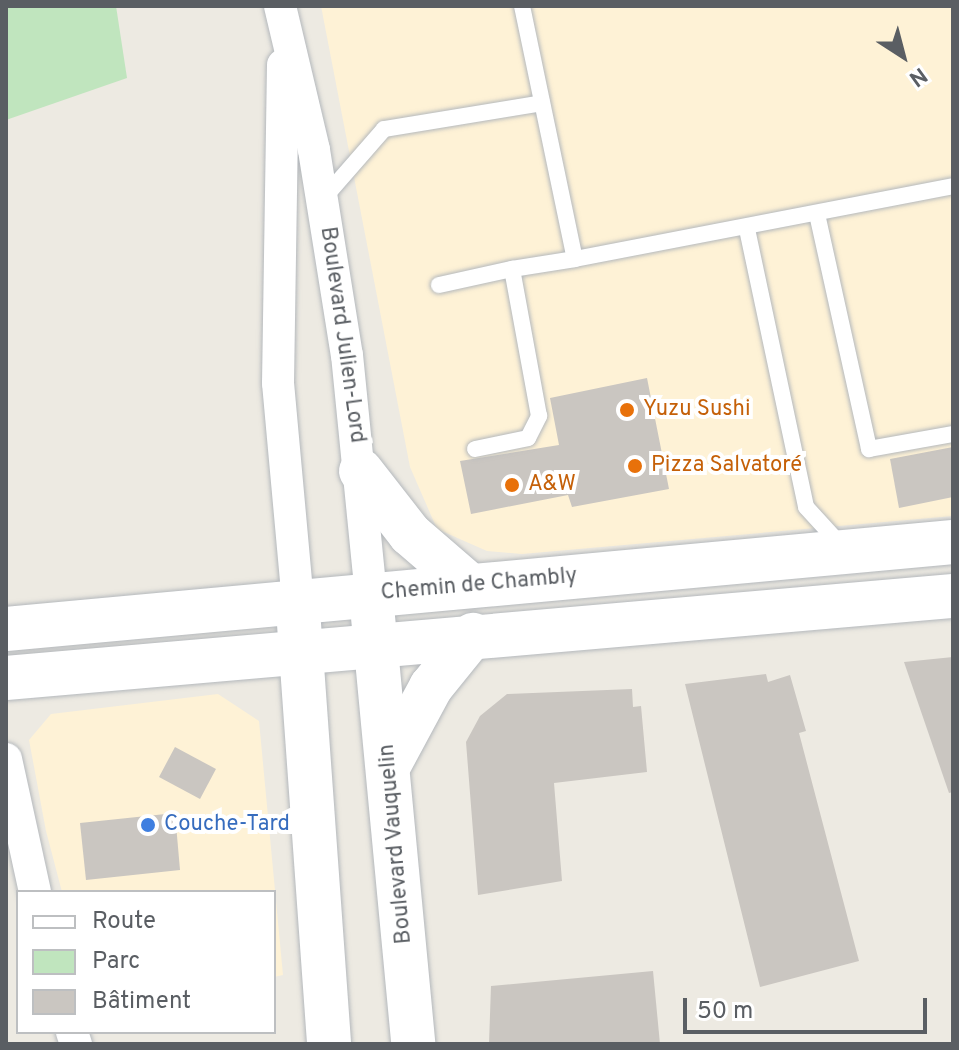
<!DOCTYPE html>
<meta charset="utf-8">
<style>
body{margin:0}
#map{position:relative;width:959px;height:1050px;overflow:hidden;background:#edeae2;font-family:Overpass,sans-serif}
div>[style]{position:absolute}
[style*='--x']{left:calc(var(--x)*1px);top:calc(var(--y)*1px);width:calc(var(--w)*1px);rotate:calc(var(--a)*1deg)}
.commercial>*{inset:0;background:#fef2d6}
.green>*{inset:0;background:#c0e5be}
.building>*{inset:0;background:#cac6c1}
.roads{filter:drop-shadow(0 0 2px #b4b8bc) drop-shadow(0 0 2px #b4b8bc)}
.lane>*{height:16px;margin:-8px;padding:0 8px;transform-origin:8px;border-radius:8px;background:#fff}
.street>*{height:32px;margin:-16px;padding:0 16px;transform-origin:16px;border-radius:16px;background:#fff}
.secondary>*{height:44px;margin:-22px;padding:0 22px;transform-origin:22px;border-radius:22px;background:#fff}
.dots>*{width:22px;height:22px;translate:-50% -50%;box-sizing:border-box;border:4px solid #fff;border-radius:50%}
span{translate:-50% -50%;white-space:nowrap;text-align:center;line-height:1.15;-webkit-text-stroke:8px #fff;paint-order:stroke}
.street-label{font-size:22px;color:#5a5e63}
.food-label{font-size:22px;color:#c56008}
.left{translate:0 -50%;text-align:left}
.shop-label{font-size:22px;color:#366cbe}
.frame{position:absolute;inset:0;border:8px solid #5a5e63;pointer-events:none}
.legend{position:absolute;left:16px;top:890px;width:260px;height:144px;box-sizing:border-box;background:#fff;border:2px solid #bdbfc1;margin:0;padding:10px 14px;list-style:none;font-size:24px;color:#5a5e63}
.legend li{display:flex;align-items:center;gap:16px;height:40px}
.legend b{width:40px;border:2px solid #bdbfc1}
.north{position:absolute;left:863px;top:16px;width:80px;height:80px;-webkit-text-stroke:6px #fff;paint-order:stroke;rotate:144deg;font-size:22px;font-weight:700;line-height:32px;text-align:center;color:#5a5e63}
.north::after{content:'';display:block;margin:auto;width:28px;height:36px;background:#5a5e63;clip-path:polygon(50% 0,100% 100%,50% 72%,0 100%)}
.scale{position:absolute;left:683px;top:998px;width:244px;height:36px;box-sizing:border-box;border:4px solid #5a5e63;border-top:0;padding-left:10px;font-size:24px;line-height:28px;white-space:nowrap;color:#5a5e63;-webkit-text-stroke:6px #fff;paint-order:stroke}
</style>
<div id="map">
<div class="commercial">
<i style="clip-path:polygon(321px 6px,953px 6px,953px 516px,522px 554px,487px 551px,437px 529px,410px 467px)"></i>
<i style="clip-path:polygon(218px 694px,259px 721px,283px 975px,274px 977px,274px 892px,62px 892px,46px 831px,29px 740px,51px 714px)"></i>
</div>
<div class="green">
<i style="clip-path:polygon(6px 6px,116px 6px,127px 78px,6px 120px)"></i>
</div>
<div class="building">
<i style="clip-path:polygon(647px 378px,669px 489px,572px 507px,568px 495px,471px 514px,460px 461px,559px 445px,550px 398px)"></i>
<i style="clip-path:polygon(953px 447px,953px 497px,899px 508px,890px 459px)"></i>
<i style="clip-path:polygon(953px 657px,953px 792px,949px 793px,904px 662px)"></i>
<i style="clip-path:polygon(766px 674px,768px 682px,790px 675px,806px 731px,799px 733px,859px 961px,760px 987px,685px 684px)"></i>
<i style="clip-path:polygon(632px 689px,633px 707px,641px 706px,647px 772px,554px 783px,562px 881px,478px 895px,466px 742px,480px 716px,507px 694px)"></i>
<i style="clip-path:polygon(175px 747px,216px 769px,200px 799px,159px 777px)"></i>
<i style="clip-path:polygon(175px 813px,180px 870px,86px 880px,80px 823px)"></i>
<i style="clip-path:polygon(653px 971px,660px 1044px,489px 1044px,491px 986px)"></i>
</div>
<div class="roads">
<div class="lane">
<i style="--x:522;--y:6;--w:258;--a:78.2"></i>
<i style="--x:575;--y:259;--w:385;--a:-10.9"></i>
<i style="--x:323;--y:199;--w:93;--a:-48.9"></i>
<i style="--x:384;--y:129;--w:160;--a:-9.3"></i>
<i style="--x:817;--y:214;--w:241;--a:77.5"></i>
<i style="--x:869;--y:449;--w:85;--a:-10.1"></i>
<i style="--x:747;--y:229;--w:284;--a:78"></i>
<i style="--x:806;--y:507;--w:49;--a:47.5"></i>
<i style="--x:439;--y:285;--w:75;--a:-12.4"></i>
<i style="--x:475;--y:449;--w:54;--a:-11.7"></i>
<i style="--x:528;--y:438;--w:25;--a:-63"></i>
<i style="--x:539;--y:416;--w:149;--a:-100.4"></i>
<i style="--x:512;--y:269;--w:64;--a:-9"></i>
</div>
<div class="street">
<i style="--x:280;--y:6;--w:148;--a:76.7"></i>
<i style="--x:314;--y:150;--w:208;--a:80.9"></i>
<i style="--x:347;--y:355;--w:241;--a:84.3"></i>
<i style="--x:283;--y:65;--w:318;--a:90.9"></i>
<i style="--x:278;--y:383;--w:221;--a:84.8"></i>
<i style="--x:6;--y:759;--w:136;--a:77.7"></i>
<i style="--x:72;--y:1032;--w:13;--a:72"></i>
</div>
<div class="secondary">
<i style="--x:361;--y:471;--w:80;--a:52.1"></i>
<i style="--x:410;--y:534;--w:78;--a:40.8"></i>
<i style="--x:373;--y:617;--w:429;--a:84.6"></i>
<i style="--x:299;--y:624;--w:421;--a:85.9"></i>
<i style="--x:6;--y:629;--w:951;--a:-5.25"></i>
<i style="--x:6;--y:678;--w:951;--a:-4.95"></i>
<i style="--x:389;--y:765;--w:89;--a:-61.7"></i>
<i style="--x:431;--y:687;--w:67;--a:-51.1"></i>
</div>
</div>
<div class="dots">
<i style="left:627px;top:410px;background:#e8710a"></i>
<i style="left:635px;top:466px;background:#e8710a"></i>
<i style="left:512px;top:485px;background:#e8710a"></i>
<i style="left:148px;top:825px;background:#3f7fe0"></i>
</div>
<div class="street-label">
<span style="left:342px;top:335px;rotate:82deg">Boulevard Julien-Lord</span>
<span style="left:479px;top:585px;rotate:-5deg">Chemin de Chambly</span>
<span style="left:396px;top:844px;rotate:-95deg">Boulevard Vauquelin</span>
</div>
<div class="food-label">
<span class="left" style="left:643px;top:410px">Yuzu Sushi</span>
<span class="left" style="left:651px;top:466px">Pizza Salvatoré</span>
<span class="left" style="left:528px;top:485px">A&amp;W</span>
</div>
<div class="shop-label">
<span class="left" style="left:164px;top:825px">Couche-Tard</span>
</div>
<div class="frame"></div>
<ul class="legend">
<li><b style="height:10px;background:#fff"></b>Route</li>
<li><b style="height:22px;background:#c0e5be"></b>Parc</li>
<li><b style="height:22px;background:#cac6c1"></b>Bâtiment</li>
</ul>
<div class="north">N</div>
<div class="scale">50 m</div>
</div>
